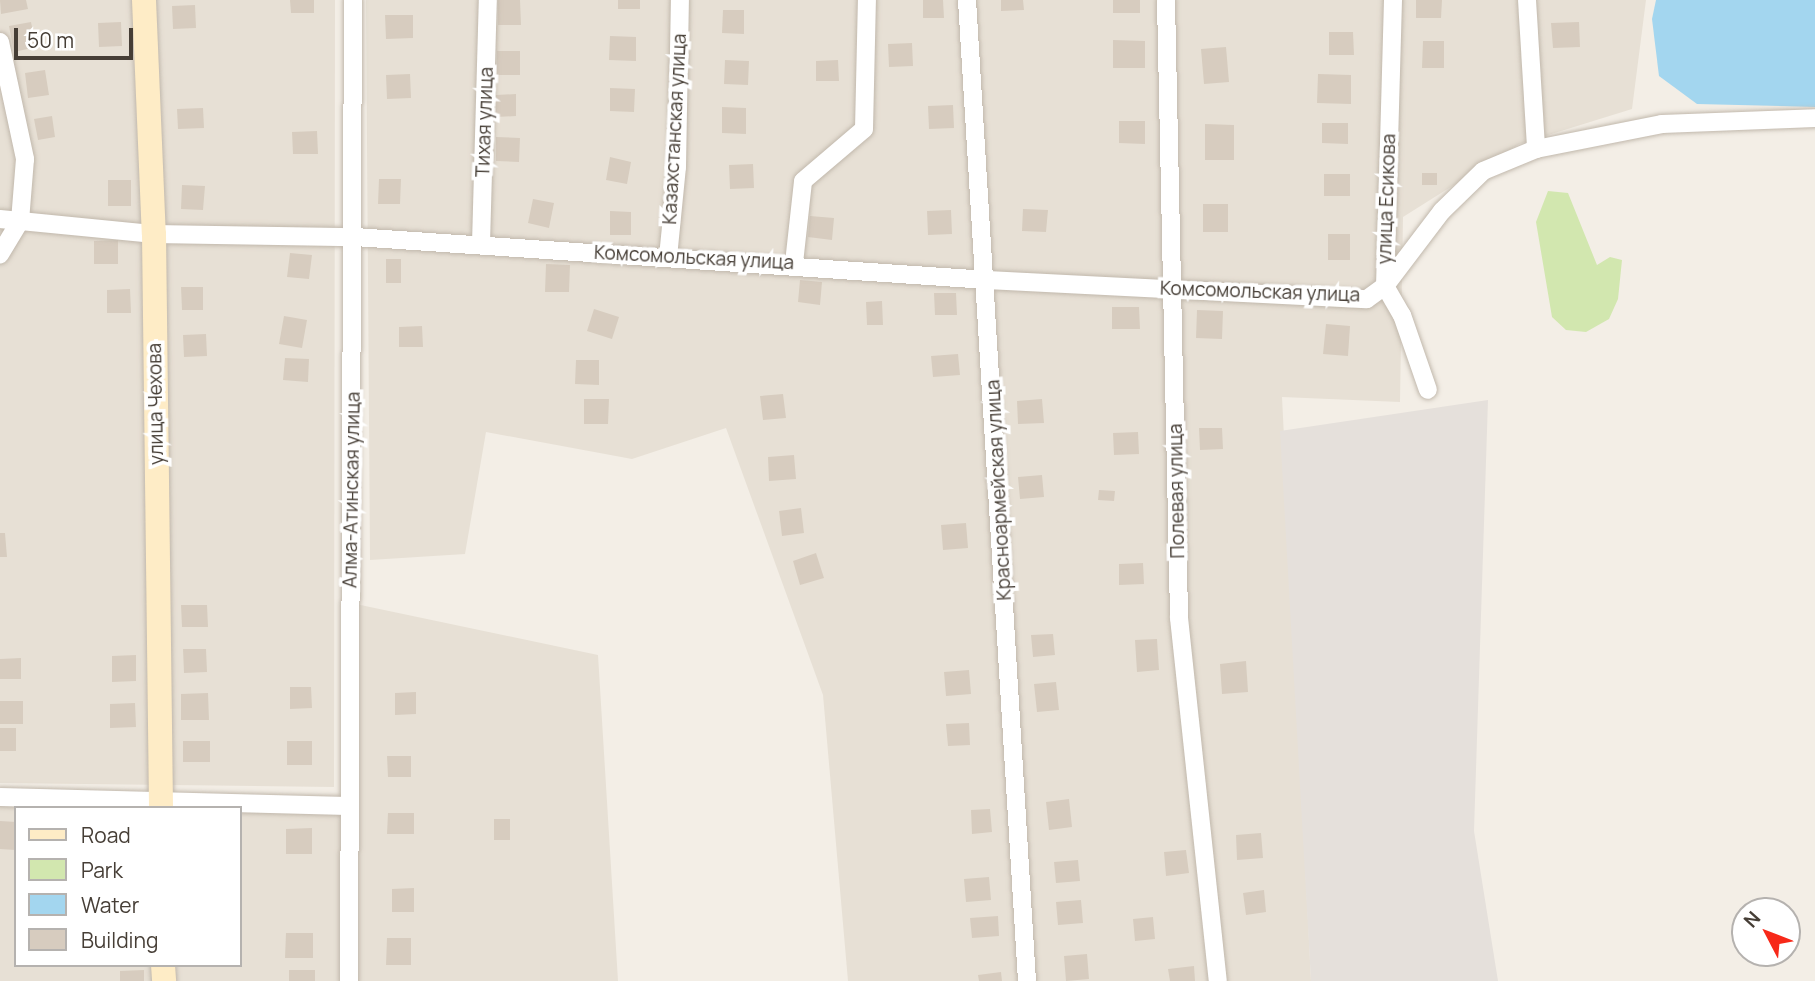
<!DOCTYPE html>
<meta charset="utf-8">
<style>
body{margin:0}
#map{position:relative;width:1815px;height:981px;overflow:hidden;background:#f3eee6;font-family:Manrope,sans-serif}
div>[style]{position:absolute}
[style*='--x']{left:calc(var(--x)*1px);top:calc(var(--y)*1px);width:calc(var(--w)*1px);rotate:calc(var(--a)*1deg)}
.residential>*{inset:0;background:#e7e0d5}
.industrial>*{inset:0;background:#e5e0db}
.green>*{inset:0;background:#d2e7af}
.water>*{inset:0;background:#a3d6ef}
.building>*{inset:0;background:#d7ccbf}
.roads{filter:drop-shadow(0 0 2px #c1b8ac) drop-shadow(0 0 2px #c1b8ac)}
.street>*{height:18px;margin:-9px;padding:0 9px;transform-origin:9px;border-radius:9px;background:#fff}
.secondary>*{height:24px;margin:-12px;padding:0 12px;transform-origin:12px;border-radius:12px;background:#feecc6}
span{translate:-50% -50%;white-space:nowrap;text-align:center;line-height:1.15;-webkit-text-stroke:7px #fff;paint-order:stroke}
.street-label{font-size:19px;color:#463e36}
.legend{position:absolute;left:14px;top:806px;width:228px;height:161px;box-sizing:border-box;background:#fff;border:2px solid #b5b2af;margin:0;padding:9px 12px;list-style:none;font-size:21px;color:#463e36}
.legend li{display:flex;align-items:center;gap:14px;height:35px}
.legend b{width:35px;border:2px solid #b5b2af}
.north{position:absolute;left:1731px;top:897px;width:70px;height:70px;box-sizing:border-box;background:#fff;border:2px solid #b5b2af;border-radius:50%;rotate:312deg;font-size:19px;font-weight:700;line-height:28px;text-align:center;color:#463e36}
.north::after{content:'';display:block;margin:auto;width:24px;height:32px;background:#f72919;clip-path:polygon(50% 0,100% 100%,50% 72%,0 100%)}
.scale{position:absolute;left:14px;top:28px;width:119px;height:32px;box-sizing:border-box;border:4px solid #463e36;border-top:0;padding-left:9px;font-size:21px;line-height:24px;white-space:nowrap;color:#463e36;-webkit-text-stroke:5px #fff;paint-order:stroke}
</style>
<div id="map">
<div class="residential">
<i style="clip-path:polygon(0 0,335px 0,334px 787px,0 783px)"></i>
<i style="clip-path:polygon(366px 0,1646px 0,1632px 109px,1519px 144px,1403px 217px,1400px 402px,1282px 397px,1311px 981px,848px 981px,823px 695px,726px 428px,632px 459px,486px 432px,465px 554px,370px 560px)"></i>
<i style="clip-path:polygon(evenodd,351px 603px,598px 655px,618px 981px,0 981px,0 797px,348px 805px,351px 603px,16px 808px,240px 808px,240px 965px,16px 965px,16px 808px)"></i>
</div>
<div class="industrial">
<i style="clip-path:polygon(1488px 400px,1474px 831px,1498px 981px,1311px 981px,1280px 431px)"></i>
</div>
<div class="green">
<i style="clip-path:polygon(1548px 191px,1568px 193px,1597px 265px,1610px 257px,1622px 260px,1618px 299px,1609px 319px,1586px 332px,1566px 330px,1552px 317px,1536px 222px)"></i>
</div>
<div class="water">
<i style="clip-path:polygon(1656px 0,1815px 0,1815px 107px,1697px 104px,1659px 76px,1652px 19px)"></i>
</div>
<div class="building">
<i style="clip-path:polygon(0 0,26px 0,28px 9px,1px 14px)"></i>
<i style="clip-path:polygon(290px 0,314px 0,314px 13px,291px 13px)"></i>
<i style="clip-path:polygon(498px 0,520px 0,521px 25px,498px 25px)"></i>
<i style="clip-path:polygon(618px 0,640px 0,640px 9px,618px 9px)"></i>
<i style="clip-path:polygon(923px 0,943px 0,944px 18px,923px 18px)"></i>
<i style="clip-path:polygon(1001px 0,1023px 0,1024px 10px,1001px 11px)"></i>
<i style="clip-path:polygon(1113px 0,1140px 0,1140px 13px,1113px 13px)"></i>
<i style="clip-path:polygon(1416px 0,1442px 0,1441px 18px,1416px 18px)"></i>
<i style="clip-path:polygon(195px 5px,196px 28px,173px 29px,172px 6px)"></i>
<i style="clip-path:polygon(723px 10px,744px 10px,744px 34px,722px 33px)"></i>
<i style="clip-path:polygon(385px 15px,413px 15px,413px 38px,386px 39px)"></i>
<i style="clip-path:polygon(31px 22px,36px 47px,14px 52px,9px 26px)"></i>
<i style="clip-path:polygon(121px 22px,122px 46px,99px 47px,98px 23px)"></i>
<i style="clip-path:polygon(1579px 22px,1580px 47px,1553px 48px,1551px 23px)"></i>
<i style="clip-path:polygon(1329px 32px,1353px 32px,1354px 55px,1329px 55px)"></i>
<i style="clip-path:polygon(610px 36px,636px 37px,636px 61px,609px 60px)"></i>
<i style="clip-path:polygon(1113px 40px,1145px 41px,1145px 68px,1113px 68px)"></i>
<i style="clip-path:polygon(1423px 41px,1444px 41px,1444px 68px,1422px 68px)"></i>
<i style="clip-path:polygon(912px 43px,913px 66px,889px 67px,888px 44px)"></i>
<i style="clip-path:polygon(1226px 47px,1229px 82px,1204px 84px,1201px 49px)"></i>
<i style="clip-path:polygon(497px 51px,520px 51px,520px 75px,497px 75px)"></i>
<i style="clip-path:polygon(725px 60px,749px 61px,748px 85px,724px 84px)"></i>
<i style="clip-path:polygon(838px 60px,839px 81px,816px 81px,816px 61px)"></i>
<i style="clip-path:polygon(45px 70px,49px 95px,28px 98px,25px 73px)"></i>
<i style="clip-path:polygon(410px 74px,411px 98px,387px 99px,386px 75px)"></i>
<i style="clip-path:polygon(1318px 74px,1351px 75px,1351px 104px,1317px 103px)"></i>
<i style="clip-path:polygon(610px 88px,635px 89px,634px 112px,610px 111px)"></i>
<i style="clip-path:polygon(516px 94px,516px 116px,496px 117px,496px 95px)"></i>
<i style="clip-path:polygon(953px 105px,954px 128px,929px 129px,928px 106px)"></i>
<i style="clip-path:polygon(722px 107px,746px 108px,746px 134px,722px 133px)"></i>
<i style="clip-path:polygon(203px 108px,204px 128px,178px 129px,177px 109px)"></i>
<i style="clip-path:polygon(52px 116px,55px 137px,38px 140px,34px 119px)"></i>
<i style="clip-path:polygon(1119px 121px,1145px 121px,1145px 144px,1119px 143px)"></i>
<i style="clip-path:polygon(1322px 123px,1348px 123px,1348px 144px,1322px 143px)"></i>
<i style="clip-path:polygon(1205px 124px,1234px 125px,1234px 160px,1205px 160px)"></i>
<i style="clip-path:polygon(317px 131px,318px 154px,293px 154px,292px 132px)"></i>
<i style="clip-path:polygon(496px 137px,520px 138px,519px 162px,496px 161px)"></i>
<i style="clip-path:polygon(610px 157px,631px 162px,627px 184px,606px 180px)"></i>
<i style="clip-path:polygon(753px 164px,754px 188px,730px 189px,729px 165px)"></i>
<i style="clip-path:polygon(1422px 173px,1437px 173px,1437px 185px,1422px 185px)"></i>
<i style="clip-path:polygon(1324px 174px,1350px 174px,1350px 196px,1324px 196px)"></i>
<i style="clip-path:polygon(379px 179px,401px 179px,400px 204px,378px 204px)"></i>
<i style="clip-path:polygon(108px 180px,131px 180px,131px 206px,108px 206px)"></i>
<i style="clip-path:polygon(182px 185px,205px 186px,203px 210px,181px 209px)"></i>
<i style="clip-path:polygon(533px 199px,554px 203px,549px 228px,528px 223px)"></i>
<i style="clip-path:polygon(1203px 204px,1228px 204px,1228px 232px,1203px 232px)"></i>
<i style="clip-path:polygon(1023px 209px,1048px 210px,1046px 232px,1022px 231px)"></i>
<i style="clip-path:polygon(951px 210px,952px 234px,928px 235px,927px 211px)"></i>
<i style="clip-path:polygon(610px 211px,631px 212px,631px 235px,610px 235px)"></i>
<i style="clip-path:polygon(810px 216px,834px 218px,832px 240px,808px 237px)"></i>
<i style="clip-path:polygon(1328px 234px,1350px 234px,1350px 260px,1328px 260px)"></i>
<i style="clip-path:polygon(118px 240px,118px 264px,94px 264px,94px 241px)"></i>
<i style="clip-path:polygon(290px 253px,312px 255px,309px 279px,287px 277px)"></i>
<i style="clip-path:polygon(386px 259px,401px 259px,401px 283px,386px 283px)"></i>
<i style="clip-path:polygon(546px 264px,570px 265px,569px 292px,545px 292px)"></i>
<i style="clip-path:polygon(800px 280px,822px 282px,820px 305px,798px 302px)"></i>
<i style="clip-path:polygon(181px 287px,203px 287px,203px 310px,182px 310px)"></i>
<i style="clip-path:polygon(130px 289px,131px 313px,107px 313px,107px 290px)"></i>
<i style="clip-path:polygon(934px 293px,956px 293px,957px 315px,935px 315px)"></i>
<i style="clip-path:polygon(882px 301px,883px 325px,867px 325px,866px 302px)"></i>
<i style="clip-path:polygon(1112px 307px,1139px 307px,1140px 329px,1112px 329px)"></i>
<i style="clip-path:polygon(594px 309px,619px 317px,612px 339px,587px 331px)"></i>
<i style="clip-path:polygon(1197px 310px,1223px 311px,1222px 339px,1196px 338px)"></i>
<i style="clip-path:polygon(284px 316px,307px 320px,302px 348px,279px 344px)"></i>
<i style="clip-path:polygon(1326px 324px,1350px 326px,1348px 356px,1323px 354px)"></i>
<i style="clip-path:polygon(422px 326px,423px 347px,399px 347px,399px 327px)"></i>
<i style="clip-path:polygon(206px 334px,207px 356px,184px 357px,183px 335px)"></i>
<i style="clip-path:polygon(958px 354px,960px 375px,933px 377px,931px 356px)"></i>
<i style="clip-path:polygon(285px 358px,309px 359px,308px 382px,283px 380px)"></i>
<i style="clip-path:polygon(576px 360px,599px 360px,599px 385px,575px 384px)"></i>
<i style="clip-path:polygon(783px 394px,786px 418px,763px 420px,760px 396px)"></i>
<i style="clip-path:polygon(584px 399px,609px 399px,608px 424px,584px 424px)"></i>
<i style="clip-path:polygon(1042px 399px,1044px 423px,1018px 424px,1017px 401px)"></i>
<i style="clip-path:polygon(1199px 428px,1222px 428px,1223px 449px,1200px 450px)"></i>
<i style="clip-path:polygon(1138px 432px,1139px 454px,1114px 455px,1113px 433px)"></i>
<i style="clip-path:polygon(794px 455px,796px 479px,769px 481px,768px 457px)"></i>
<i style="clip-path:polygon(1042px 475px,1044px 497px,1020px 499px,1018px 477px)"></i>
<i style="clip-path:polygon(1099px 490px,1115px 491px,1114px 501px,1098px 500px)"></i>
<i style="clip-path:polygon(801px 508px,804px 533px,782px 536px,779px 511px)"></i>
<i style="clip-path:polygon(966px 523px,968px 548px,943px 550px,941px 525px)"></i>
<i style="clip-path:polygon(0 533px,5px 533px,7px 557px,0 557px)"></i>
<i style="clip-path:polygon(816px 553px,824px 578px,800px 585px,793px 561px)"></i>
<i style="clip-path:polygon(1143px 563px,1144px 584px,1119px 585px,1119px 564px)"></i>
<i style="clip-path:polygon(181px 605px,207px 605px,208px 627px,182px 627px)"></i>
<i style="clip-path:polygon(1053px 634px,1055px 655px,1033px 657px,1031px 635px)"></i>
<i style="clip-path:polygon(1157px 639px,1159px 670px,1137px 672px,1135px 640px)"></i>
<i style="clip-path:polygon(183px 649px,206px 649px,207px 672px,184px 673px)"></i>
<i style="clip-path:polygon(136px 655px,136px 681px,112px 682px,112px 656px)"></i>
<i style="clip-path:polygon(21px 658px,21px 679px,0 679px,0 659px)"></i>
<i style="clip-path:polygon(1246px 661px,1248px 692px,1222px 694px,1220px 664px)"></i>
<i style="clip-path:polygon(969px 670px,971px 694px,946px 696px,944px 672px)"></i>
<i style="clip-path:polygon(1056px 682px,1059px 710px,1037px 712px,1034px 684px)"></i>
<i style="clip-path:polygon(290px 687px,311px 687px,312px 708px,290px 709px)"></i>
<i style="clip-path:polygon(416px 692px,416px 714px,395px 715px,395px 693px)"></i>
<i style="clip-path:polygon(208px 693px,209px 720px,181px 720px,181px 694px)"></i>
<i style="clip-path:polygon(0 701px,23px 701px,23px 724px,0 724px)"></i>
<i style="clip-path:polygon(135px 703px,136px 727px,110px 728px,110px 704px)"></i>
<i style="clip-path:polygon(969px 723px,970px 745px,948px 746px,946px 724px)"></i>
<i style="clip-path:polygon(0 728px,16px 728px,16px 751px,0 751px)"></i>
<i style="clip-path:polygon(183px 741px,210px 741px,210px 762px,183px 762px)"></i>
<i style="clip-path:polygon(287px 741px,312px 741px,312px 765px,287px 765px)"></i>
<i style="clip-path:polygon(387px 756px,411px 756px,411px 777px,388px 777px)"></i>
<i style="clip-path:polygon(1069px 799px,1072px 827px,1049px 830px,1046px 802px)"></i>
<i style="clip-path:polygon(990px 809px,992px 832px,972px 834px,971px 810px)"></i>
<i style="clip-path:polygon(388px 813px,414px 813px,414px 834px,387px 834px)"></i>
<i style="clip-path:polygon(494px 819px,510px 819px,510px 840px,494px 840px)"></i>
<i style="clip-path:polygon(0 821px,16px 822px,16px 850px,0 849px)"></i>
<i style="clip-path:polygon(312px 828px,312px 854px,286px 854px,286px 829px)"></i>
<i style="clip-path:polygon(1261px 833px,1263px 858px,1237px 860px,1236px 835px)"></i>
<i style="clip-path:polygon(1186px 850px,1189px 873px,1166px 876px,1164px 852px)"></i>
<i style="clip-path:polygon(1078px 860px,1080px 881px,1056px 883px,1054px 862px)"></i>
<i style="clip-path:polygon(989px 877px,991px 900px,966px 902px,964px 879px)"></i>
<i style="clip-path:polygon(414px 888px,414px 912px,392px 912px,392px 889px)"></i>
<i style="clip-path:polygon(1264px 890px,1266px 912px,1246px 915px,1243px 893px)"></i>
<i style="clip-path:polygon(1081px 900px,1083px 923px,1058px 925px,1056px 902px)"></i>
<i style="clip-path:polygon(998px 916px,999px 936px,972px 938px,970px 918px)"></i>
<i style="clip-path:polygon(1153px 917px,1155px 939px,1135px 941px,1133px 919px)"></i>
<i style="clip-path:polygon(286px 933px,313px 933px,313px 958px,285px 958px)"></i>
<i style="clip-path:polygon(387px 938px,411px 938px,411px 965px,386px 965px)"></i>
<i style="clip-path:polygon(1087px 954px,1089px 979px,1066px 981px,1064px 956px)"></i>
<i style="clip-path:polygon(1194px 966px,1195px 981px,1170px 981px,1168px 969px)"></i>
<i style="clip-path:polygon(144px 970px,144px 981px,120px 981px,120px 971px)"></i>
<i style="clip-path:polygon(289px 970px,315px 970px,315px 981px,289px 981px)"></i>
<i style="clip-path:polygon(1001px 972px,1002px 981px,979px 981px,978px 975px)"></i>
</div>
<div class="roads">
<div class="street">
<i style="--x:967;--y:0;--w:983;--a:86.5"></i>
<i style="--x:1166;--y:0;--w:618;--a:88.79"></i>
<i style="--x:1179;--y:618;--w:365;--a:83.9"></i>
<i style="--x:1393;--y:0;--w:286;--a:91.6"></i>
<i style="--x:1385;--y:286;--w:34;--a:60"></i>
<i style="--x:1402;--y:315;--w:79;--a:70.9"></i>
<i style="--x:1527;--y:0;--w:149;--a:86.5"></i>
<i style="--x:0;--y:42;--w:120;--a:77.9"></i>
<i style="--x:25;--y:159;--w:62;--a:94.6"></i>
<i style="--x:20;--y:221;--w:39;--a:121"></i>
<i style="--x:0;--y:219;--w:155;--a:5.6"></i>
<i style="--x:154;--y:234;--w:201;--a:0.9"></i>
<i style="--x:355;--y:237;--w:633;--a:3.89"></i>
<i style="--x:987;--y:280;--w:380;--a:2.9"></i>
<i style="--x:1367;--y:299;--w:22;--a:-36"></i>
<i style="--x:1385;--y:286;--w:94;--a:-52.8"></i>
<i style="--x:1442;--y:211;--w:57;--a:-44.3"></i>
<i style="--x:1483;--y:171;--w:57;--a:-22.5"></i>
<i style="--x:1536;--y:149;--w:128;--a:-11.2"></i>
<i style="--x:1662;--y:124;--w:153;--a:-2.2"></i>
<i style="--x:481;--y:244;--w:244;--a:-88.4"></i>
<i style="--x:668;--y:257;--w:90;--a:-84.3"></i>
<i style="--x:677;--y:167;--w:167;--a:-89"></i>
<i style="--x:794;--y:263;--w:82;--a:-83.7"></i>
<i style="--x:803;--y:181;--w:80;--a:-40.4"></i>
<i style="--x:864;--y:129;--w:129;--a:-88.7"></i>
<i style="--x:0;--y:797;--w:348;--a:1.5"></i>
<i style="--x:349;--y:981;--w:981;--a:-89.77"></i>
</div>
<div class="secondary">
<i style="--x:144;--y:0;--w:234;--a:87.6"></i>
<i style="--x:154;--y:234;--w:574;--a:89.3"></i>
<i style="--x:163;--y:965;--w:16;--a:86"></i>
</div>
</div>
<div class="street-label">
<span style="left:485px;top:122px;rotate:-88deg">Тихая улица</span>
<span style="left:675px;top:129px;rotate:-87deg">Казахстанская улица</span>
<span style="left:1387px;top:199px;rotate:-88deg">улица Есикова</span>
<span style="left:694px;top:258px;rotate:3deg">Комсомольская улица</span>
<span style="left:1260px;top:292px;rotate:2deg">Комсомольская улица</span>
<span style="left:156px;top:404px;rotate:-91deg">улица Чехова</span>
<span style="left:352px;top:490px;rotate:-89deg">Алма-Атинская улица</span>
<span style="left:999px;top:490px;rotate:-93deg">Красноармейская улица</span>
<span style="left:1177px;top:491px;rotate:-91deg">Полевая улица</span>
</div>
<ul class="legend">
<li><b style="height:9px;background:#feecc6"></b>Road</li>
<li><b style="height:19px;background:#d2e7af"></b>Park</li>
<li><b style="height:19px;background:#a3d6ef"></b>Water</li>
<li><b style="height:19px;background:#d7ccbf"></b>Building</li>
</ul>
<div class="north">N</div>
<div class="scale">50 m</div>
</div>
